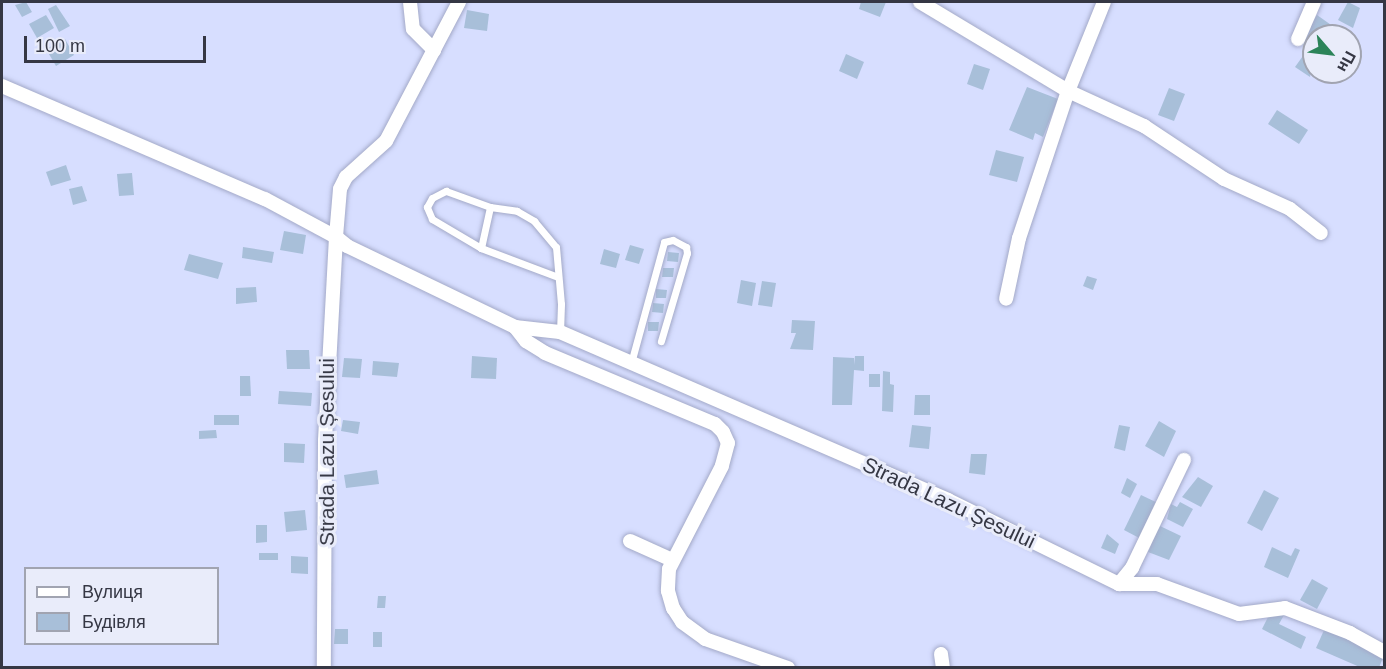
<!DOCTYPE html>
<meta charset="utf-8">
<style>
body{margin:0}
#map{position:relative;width:1386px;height:669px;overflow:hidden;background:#d7deff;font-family:Arial,sans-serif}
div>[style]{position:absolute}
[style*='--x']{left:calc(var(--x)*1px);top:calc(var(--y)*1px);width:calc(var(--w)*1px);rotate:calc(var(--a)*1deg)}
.building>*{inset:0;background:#a8bfd9}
.roads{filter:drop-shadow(0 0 2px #a3a9c8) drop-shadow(0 0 2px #a3a9c8)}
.service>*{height:7px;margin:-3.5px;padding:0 3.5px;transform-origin:3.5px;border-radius:3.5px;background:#fff}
.minor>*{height:14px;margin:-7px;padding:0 7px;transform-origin:7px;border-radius:7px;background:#fff}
span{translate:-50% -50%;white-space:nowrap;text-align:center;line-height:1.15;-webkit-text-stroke:6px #e9ecfa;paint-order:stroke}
.street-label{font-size:21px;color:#353744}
.frame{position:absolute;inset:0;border:3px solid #353744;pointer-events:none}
.legend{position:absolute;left:24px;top:567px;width:195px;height:78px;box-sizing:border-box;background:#e9ecfa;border:2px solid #a1a4b1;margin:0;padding:8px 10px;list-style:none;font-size:18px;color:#353744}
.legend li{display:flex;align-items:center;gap:12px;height:30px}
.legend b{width:30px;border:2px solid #a1a4b1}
.north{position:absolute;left:1302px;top:24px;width:60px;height:60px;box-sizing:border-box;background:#e9ecfa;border:2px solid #a1a4b1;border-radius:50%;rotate:118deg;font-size:16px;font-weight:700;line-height:24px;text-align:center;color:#353744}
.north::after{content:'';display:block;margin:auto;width:21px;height:27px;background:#2c8459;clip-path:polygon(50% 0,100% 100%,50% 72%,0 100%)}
.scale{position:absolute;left:24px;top:36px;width:182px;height:27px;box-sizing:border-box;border:3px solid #353744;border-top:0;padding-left:8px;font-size:18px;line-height:21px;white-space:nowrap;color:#353744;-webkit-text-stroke:4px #e9ecfa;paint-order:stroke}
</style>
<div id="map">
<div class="building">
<i style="clip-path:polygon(26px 2px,32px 12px,22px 17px,15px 5px)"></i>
<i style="clip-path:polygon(861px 2px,886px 2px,880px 17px,859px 9px)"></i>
<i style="clip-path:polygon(1348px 2px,1360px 8px,1353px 28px,1338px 20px)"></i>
<i style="clip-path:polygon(56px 5px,70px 26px,59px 32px,48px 9px)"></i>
<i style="clip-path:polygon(467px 10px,489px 14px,487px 31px,464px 28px)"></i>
<i style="clip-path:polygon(46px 15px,54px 28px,37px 38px,29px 24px)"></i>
<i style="clip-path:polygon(1317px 15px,1334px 27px,1332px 36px,1314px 36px,1314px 52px,1302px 44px,1302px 38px)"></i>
<i style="clip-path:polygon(65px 39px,74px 55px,56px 66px,46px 49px)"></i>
<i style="clip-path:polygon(1305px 53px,1314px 59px,1310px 77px,1295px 67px)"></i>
<i style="clip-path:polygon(846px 54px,864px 62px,857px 79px,839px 71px)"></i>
<i style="clip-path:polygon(974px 64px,990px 69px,983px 90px,967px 84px)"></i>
<i style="clip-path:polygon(1027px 87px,1058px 99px,1043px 137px,1035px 133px,1033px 140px,1009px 130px)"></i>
<i style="clip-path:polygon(1169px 88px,1185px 94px,1174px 121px,1158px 115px)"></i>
<i style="clip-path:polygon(1277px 110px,1308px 130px,1299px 144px,1268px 124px)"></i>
<i style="clip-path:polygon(996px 150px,1024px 157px,1017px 182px,989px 175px)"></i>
<i style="clip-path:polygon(66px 165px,71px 180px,51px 186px,46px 172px)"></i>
<i style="clip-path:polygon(132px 173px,134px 195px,119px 196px,117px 174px)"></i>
<i style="clip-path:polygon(82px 186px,87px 201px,73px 205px,69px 189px)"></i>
<i style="clip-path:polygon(284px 231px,306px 235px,303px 254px,280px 250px)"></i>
<i style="clip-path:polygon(630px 245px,644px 249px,639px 264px,625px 260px)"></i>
<i style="clip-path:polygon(243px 247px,274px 252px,272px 263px,242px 258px)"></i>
<i style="clip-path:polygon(604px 249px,620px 254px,616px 268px,600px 264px)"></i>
<i style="clip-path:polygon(668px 252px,679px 253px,678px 262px,667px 261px)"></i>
<i style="clip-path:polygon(189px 254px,223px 263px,218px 279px,184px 270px)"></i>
<i style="clip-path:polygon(663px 268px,674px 268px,673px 277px,662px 277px)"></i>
<i style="clip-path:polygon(1087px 276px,1097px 279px,1093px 290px,1083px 286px)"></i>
<i style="clip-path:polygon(741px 280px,756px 283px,752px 306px,737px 303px)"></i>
<i style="clip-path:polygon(762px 281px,776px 283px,772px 307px,758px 305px)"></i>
<i style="clip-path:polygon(256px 287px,257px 302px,236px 304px,236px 288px)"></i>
<i style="clip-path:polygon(656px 289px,667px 290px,666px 298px,656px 298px)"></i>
<i style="clip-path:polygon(653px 303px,664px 304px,663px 313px,652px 312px)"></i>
<i style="clip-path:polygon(792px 320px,815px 321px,813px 350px,790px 349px,796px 333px,791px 333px)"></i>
<i style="clip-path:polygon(648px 322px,659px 322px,658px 331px,648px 331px)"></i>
<i style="clip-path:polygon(286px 350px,309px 350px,310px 369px,287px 369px)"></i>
<i style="clip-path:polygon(472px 356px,497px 358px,496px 379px,471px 378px)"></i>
<i style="clip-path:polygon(855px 356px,864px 356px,864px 371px,854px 370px,852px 405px,832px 405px,833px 357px,854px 358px,854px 365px)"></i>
<i style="clip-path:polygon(344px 358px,362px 359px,360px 378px,342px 377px)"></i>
<i style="clip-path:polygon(373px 361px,399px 363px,397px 377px,372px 375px)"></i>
<i style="clip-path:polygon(883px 371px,890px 372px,890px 384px,894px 385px,893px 412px,882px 411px)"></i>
<i style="clip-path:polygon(869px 374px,880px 374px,880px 387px,869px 387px)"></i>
<i style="clip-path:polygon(240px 376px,250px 376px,251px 396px,240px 396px)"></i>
<i style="clip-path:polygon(279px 391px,312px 393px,311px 406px,278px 404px)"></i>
<i style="clip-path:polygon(915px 395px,930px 395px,930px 415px,914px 415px)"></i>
<i style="clip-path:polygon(214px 415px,239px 415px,239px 425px,214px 425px)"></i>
<i style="clip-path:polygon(343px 420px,360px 422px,358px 434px,341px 431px)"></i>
<i style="clip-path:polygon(1159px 421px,1176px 431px,1164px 457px,1145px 446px)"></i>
<i style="clip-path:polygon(912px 425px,931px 427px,929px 449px,909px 447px)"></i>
<i style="clip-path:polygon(1119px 425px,1130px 427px,1125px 451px,1114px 448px)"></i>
<i style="clip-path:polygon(216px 430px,217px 438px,199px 439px,199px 431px)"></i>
<i style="clip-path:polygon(284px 443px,305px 444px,304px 463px,284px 462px)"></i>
<i style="clip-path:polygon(971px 454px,987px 454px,985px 475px,969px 473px)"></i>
<i style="clip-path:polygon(377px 470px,379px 484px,346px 488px,344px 475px)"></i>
<i style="clip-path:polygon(1198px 477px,1213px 486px,1201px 507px,1182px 497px)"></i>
<i style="clip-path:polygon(1127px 478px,1137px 484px,1130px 498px,1121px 493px)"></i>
<i style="clip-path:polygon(1264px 490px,1279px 498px,1262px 531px,1247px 523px)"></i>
<i style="clip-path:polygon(1141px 495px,1160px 504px,1143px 540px,1124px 530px)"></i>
<i style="clip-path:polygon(1180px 502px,1193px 509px,1183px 527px,1167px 519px,1171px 504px,1177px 507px)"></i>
<i style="clip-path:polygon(305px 510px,307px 530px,286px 532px,284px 512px)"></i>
<i style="clip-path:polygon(256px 525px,267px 525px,267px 542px,256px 543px)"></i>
<i style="clip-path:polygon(1160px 526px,1181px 536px,1169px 560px,1148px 552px,1152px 543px,1149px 542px)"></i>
<i style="clip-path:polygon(1107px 534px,1119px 544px,1115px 554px,1101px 548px)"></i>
<i style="clip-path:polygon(1272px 547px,1291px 556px,1295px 548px,1300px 550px,1288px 578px,1264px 567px)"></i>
<i style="clip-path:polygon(259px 553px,278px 553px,278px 560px,259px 560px)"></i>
<i style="clip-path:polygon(291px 556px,308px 557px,308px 574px,291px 573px)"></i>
<i style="clip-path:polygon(1312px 579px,1328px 588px,1317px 609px,1300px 600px)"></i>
<i style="clip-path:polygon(378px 596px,386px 596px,385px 608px,377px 608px)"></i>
<i style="clip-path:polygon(1272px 609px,1284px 615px,1279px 624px,1306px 637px,1301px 649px,1262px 629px)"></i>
<i style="clip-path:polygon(1325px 628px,1384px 654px,1379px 668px,1362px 668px,1316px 648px)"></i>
<i style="clip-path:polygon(335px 629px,348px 629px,348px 644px,334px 644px)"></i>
<i style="clip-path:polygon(373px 632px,382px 632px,382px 647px,373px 647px)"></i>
</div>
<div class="roads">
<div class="service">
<i style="--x:481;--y:248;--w:42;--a:-77.6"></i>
<i style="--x:558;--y:277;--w:82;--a:-159.4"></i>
<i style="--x:481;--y:248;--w:57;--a:-149.4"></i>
<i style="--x:432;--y:219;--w:13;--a:-113"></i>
<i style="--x:427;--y:207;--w:10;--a:-61"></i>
<i style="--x:432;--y:198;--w:16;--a:-27"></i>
<i style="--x:446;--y:191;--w:47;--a:20"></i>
<i style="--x:490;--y:207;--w:27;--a:8"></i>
<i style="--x:517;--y:211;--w:20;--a:30"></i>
<i style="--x:534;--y:221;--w:34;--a:50"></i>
<i style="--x:556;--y:247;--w:57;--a:85"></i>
<i style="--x:561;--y:304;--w:28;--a:92"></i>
<i style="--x:631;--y:363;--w:125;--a:-74.7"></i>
<i style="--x:664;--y:242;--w:9;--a:-13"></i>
<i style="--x:673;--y:240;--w:15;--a:28"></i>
<i style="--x:686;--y:247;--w:6;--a:81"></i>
<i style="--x:687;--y:253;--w:92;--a:106.5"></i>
</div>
<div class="minor">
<i style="--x:410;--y:2;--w:27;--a:84"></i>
<i style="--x:413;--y:29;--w:30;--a:45"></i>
<i style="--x:459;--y:2;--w:157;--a:117.7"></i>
<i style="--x:386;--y:141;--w:54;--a:138"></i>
<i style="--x:346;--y:177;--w:13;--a:117"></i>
<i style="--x:340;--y:189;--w:48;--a:94.8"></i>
<i style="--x:336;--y:237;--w:14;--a:39"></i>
<i style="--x:347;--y:246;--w:187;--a:25.7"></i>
<i style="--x:515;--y:327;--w:45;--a:6.3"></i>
<i style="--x:560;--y:332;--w:423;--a:23.4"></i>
<i style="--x:948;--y:500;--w:191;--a:26.2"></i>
<i style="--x:1119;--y:584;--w:38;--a:0"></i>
<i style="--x:1157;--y:584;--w:87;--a:20.1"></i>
<i style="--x:1239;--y:614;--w:46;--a:-7.4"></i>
<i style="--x:1285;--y:608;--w:70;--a:21"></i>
<i style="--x:1350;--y:633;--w:39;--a:29"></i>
<i style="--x:920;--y:2;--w:173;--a:31"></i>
<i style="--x:1068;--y:91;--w:155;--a:108.4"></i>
<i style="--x:1019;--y:238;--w:62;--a:102"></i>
<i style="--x:1104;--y:2;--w:96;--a:112"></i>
<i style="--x:1068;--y:91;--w:84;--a:24.7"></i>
<i style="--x:1144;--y:126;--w:96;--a:33.5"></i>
<i style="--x:1224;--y:179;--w:72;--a:24.4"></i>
<i style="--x:1290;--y:209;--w:39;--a:38"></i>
<i style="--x:1298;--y:39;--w:40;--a:-66.6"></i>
<i style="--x:2;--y:86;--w:286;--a:23.3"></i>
<i style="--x:265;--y:199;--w:81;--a:28.2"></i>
<i style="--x:336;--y:237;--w:204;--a:93.1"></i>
<i style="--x:325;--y:441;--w:227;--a:90.3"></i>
<i style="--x:515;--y:327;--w:18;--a:52"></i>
<i style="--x:526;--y:341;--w:22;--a:32"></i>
<i style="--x:545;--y:353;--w:184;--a:22.7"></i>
<i style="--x:715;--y:424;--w:11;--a:45"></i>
<i style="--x:723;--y:432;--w:12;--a:66"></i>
<i style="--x:728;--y:443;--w:24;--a:105"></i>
<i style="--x:722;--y:466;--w:116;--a:117.2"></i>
<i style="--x:669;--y:569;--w:22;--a:93"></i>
<i style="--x:668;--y:591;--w:18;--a:74"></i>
<i style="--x:673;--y:608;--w:17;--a:57"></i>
<i style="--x:682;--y:622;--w:29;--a:36"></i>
<i style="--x:705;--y:639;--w:88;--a:19.3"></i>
<i style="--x:630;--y:541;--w:46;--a:24.3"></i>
<i style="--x:1119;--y:584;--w:21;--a:-51"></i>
<i style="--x:1132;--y:568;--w:120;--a:-64.3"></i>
<i style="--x:941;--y:654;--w:14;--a:82"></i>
</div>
</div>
<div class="street-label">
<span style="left:327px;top:452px;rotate:-90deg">Strada Lazu Șesului</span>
<span style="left:949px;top:503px;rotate:25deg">Strada Lazu Șesului</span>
</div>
<div class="frame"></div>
<ul class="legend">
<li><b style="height:8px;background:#fff"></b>Вулиця</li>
<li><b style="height:16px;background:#a8bfd9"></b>Будівля</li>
</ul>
<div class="north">Пн</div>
<div class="scale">100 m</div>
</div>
